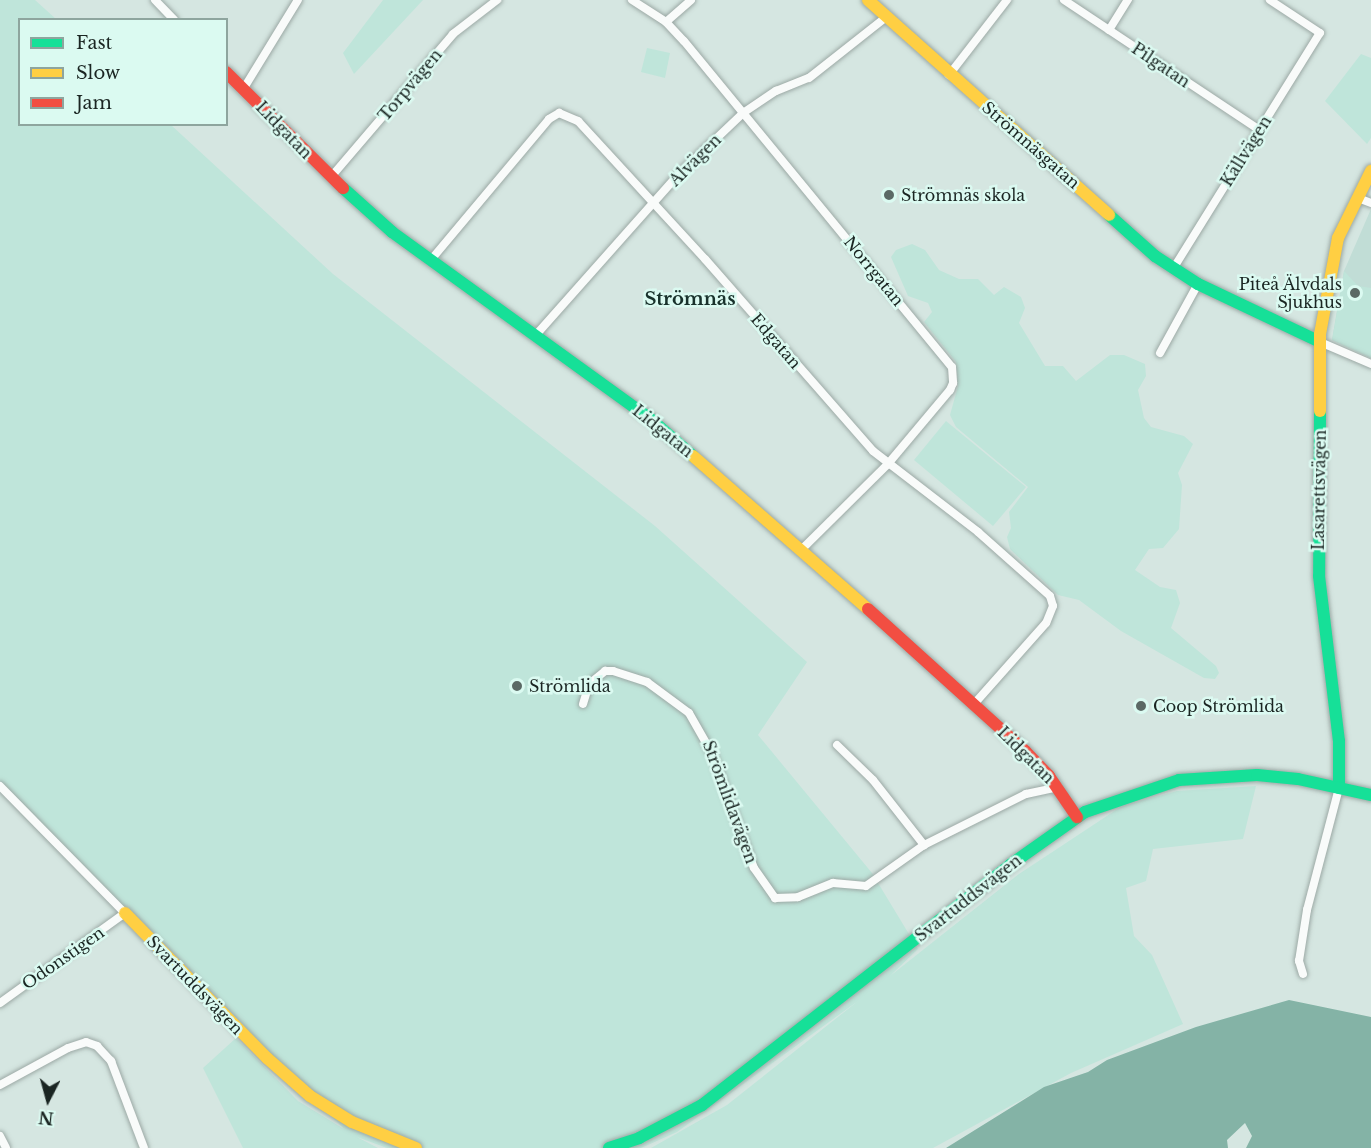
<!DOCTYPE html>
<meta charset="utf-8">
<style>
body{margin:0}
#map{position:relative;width:1371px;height:1148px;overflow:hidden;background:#d5e6e1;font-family:"Libre Baskerville",serif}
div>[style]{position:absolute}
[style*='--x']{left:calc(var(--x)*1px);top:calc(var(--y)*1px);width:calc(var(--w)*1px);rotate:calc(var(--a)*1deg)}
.built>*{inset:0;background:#c1ddd6}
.green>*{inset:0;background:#bfe5da}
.water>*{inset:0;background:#84b3a6}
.roads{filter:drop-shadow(0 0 2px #9ca9a5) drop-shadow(0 0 2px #9ca9a5)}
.street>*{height:8px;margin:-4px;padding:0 4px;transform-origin:4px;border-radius:4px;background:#f9fbfa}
.fast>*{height:12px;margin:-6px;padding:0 6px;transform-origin:6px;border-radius:6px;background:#16e098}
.slow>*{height:12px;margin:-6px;padding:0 6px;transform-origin:6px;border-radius:6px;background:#ffcf43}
.jam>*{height:12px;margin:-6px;padding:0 6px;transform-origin:6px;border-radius:6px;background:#f24e42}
.dots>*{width:16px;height:16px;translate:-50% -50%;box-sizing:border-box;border:3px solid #dbfaf1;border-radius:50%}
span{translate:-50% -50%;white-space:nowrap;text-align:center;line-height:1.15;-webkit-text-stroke:5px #dbfaf1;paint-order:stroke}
.street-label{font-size:16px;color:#1a2522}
.poi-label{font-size:16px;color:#1a2522}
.left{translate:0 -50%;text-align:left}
.right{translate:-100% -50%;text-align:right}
.neighbourhood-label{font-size:18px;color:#19322c;font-weight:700}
.legend{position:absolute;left:18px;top:18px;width:210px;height:108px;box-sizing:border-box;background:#dbfaf1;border:2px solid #8ea59e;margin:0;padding:8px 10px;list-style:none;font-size:18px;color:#1a2522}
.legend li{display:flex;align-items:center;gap:12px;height:30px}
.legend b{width:30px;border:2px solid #8ea59e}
.north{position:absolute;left:18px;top:1070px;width:60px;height:60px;-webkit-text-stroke:4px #dbfaf1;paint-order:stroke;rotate:186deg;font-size:16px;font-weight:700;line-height:24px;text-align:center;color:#1a2522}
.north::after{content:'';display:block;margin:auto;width:21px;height:27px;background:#1a2522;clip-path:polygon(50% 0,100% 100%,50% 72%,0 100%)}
</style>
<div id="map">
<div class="built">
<i style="clip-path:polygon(1371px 209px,1371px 358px,1332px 340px,1344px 271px)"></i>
</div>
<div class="green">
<i style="clip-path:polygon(0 0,35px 0,56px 19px,20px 20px,20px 124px,171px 125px,333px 274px,655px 526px,807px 662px,758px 735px,872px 873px,918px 949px,890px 976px,1019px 874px,1122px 806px,1177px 791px,1256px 786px,1243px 839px,1153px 849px,1146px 881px,1126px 888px,1134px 936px,1152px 955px,1183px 1024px,1071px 1073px,933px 1148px,651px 1148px,727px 1105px,858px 1001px,677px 1132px,641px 1148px,387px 1148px,357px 1137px,378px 1148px,243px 1148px,203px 1068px,236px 1038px,298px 1101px,344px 1129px,0 784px)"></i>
<i style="clip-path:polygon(383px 0,423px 0,354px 74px,343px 53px)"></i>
<i style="clip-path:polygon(647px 48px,670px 53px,665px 78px,641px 72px)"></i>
<i style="clip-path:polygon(1361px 54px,1371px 58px,1371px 138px,1367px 144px,1325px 101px)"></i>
<i style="clip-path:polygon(912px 244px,925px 250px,939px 270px,959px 279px,978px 279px,994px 295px,1004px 287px,1021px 297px,1025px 308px,1019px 323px,1045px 366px,1063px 366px,1076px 381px,1110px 355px,1124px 355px,1145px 364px,1146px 376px,1138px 390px,1144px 418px,1151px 427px,1184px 436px,1193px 444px,1178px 473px,1182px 485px,1179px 529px,1163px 548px,1149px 549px,1135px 570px,1160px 587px,1176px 590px,1180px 603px,1171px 628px,1216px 666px,1219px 673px,1215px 679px,1204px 678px,1121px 631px,1079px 600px,1058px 595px,1010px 549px,1007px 537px,1011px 528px,1009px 512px,1028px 487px,956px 427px,950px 415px,958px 386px,956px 362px,924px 322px,932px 312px,928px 303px,908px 296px,891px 257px,896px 250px)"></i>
<i style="clip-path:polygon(1344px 271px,1358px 286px,1371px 288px,1371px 358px,1332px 340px)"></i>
<i style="clip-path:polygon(946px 421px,1026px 487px,993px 526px,914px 460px)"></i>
</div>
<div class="water">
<i style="clip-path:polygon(1289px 1000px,1371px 1017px,1371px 1148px,1246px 1148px,1252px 1136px,1245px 1123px,1227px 1140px,1228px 1148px,946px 1148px,1044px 1087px,1088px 1072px,1107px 1060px,1196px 1027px)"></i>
</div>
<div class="roads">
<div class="street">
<i style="--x:155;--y:0;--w:28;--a:46"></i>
<i style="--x:632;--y:0;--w:40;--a:32.9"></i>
<i style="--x:666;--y:22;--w:26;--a:47"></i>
<i style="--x:684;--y:41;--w:422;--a:50.6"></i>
<i style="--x:952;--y:367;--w:16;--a:86"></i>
<i style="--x:953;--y:383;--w:8;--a:113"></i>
<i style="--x:950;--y:390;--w:97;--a:130"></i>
<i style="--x:888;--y:464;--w:121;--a:135.3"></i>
<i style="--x:1064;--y:0;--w:235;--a:33.6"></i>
<i style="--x:666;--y:22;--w:33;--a:-41"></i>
<i style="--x:1109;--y:30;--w:36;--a:-58"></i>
<i style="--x:949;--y:75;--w:95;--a:-52.3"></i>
<i style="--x:244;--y:88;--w:103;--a:-58.5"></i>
<i style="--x:331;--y:177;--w:188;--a:-49.5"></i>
<i style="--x:453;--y:34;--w:56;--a:-37.7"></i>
<i style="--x:1358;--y:198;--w:14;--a:21"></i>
<i style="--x:430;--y:261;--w:185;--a:-50"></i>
<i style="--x:549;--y:119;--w:12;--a:-31"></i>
<i style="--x:559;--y:113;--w:21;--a:23"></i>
<i style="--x:578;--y:121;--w:188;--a:47.4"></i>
<i style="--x:705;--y:259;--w:255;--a:48.8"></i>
<i style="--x:873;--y:451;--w:133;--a:37.6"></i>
<i style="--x:978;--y:532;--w:96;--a:41.6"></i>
<i style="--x:1050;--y:596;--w:10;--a:73"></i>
<i style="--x:1053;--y:606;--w:18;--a:112"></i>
<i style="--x:1046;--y:623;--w:108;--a:131.6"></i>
<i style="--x:1173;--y:269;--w:278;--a:-58.1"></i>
<i style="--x:1320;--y:33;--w:60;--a:-146.6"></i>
<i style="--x:535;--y:336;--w:217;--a:-48.4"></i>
<i style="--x:679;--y:174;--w:88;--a:-43.6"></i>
<i style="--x:743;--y:113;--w:40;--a:-34"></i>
<i style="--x:776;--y:91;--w:35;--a:-22"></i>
<i style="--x:809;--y:78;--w:97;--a:-38.3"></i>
<i style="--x:1320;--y:342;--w:56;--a:23.3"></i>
<i style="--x:1160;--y:353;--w:79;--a:-61.2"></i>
<i style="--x:583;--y:704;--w:21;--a:-73"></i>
<i style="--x:589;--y:684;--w:21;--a:-39"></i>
<i style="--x:605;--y:671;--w:8;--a:0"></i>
<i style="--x:613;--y:671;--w:36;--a:18"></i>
<i style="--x:647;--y:682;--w:52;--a:36.4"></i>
<i style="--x:689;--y:713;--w:48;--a:60.3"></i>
<i style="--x:713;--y:755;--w:120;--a:70.1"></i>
<i style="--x:754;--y:868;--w:37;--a:55"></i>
<i style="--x:775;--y:898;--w:23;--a:-2"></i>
<i style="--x:798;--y:897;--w:38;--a:-22"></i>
<i style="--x:833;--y:883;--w:33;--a:5"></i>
<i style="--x:866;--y:886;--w:71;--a:-35.3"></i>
<i style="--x:837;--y:745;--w:50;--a:44.2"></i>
<i style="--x:873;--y:780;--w:83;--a:51.9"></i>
<i style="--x:924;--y:845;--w:114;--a:-26.6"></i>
<i style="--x:1026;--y:794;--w:33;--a:-12"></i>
<i style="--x:0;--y:786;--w:178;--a:45.5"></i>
<i style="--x:125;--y:913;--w:154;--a:144.2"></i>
<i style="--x:1303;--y:974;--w:14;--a:-107"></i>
<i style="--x:1299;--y:961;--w:52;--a:-81.1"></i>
<i style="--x:1307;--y:910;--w:126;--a:-75.3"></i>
<i style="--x:0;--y:1085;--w:77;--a:-28.6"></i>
<i style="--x:68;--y:1048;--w:19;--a:-18"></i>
<i style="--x:86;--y:1042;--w:12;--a:20"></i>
<i style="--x:97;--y:1046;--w:21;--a:47"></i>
<i style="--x:111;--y:1061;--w:93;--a:69.2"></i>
<i style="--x:0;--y:1136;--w:13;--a:63"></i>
</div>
<div class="fast">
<i style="--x:343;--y:188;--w:66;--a:41.9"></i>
<i style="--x:392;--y:232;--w:324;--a:35.9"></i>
<i style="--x:654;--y:422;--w:52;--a:41.1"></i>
<i style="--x:1109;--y:215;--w:62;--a:41.7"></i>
<i style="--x:1155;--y:256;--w:51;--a:33.1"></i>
<i style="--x:1198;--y:284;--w:135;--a:25.4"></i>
<i style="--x:1320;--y:411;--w:165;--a:90.3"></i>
<i style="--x:1319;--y:576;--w:166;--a:83.1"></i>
<i style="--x:1339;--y:741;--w:47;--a:90"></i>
<i style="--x:609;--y:1148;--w:32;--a:-18"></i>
<i style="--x:639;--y:1138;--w:71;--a:-27.6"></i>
<i style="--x:702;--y:1105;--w:390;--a:-37.9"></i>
<i style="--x:1010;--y:865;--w:92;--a:-35.2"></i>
<i style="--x:1085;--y:812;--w:99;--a:-18.8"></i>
<i style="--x:1179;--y:780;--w:78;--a:-3.7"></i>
<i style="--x:1257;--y:775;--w:41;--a:5.6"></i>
<i style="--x:1298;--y:779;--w:75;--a:12.4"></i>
</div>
<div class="slow">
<i style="--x:868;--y:0;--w:323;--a:41.7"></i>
<i style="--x:1320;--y:411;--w:77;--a:-90"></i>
<i style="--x:1320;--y:334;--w:98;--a:-79.4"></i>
<i style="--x:1338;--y:238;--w:75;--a:-63.8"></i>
<i style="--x:693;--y:456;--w:232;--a:41.2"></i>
<i style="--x:125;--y:913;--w:203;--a:45.6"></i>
<i style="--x:267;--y:1058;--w:57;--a:41.5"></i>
<i style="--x:310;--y:1096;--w:49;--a:31.8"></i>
<i style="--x:352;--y:1122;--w:69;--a:22.1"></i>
</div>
<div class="jam">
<i style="--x:226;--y:72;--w:165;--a:44.8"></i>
<i style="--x:868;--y:609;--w:212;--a:42.1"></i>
<i style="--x:1025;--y:751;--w:35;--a:46"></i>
<i style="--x:1049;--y:776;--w:50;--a:55.7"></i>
</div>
</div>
<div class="dots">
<i style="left:889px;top:195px;background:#5b6965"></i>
<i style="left:1355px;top:293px;background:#5b6965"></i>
<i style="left:517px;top:686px;background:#5b6965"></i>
<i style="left:1141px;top:706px;background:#5b6965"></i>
</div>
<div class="street-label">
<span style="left:1161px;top:65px;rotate:34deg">Pilgatan</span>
<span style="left:410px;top:85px;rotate:-50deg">Torpvägen</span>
<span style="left:284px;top:130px;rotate:46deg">Lidgatan</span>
<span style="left:1031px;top:145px;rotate:41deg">Strömnäsgatan</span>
<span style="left:1246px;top:151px;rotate:-58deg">Källvägen</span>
<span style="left:695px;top:160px;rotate:-45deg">Alvägen</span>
<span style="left:874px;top:271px;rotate:51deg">Norrgatan</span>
<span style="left:776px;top:341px;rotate:49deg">Edgatan</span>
<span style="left:663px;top:431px;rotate:39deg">Lidgatan</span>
<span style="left:1319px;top:490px;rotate:-89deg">Lasarettsvägen</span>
<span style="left:1026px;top:755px;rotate:45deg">Lidgatan</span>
<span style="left:730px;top:802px;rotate:70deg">Strömlidavägen</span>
<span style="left:968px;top:898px;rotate:-38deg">Svartuddsvägen</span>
<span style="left:63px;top:958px;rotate:-35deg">Odonstigen</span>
<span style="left:195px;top:985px;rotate:46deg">Svartuddsvägen</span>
</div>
<div class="poi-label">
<span class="left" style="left:901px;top:195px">Strömnäs skola</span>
<span class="right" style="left:1342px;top:293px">Piteå Älvdals<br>Sjukhus</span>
<span class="left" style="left:529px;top:686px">Strömlida</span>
<span class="left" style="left:1153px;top:706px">Coop Strömlida</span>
</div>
<div class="neighbourhood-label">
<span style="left:690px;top:299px">Strömnäs</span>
</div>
<ul class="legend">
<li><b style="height:8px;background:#16e098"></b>Fast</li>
<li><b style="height:8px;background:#ffcf43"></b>Slow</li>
<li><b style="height:8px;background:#f24e42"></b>Jam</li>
</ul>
<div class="north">N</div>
</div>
